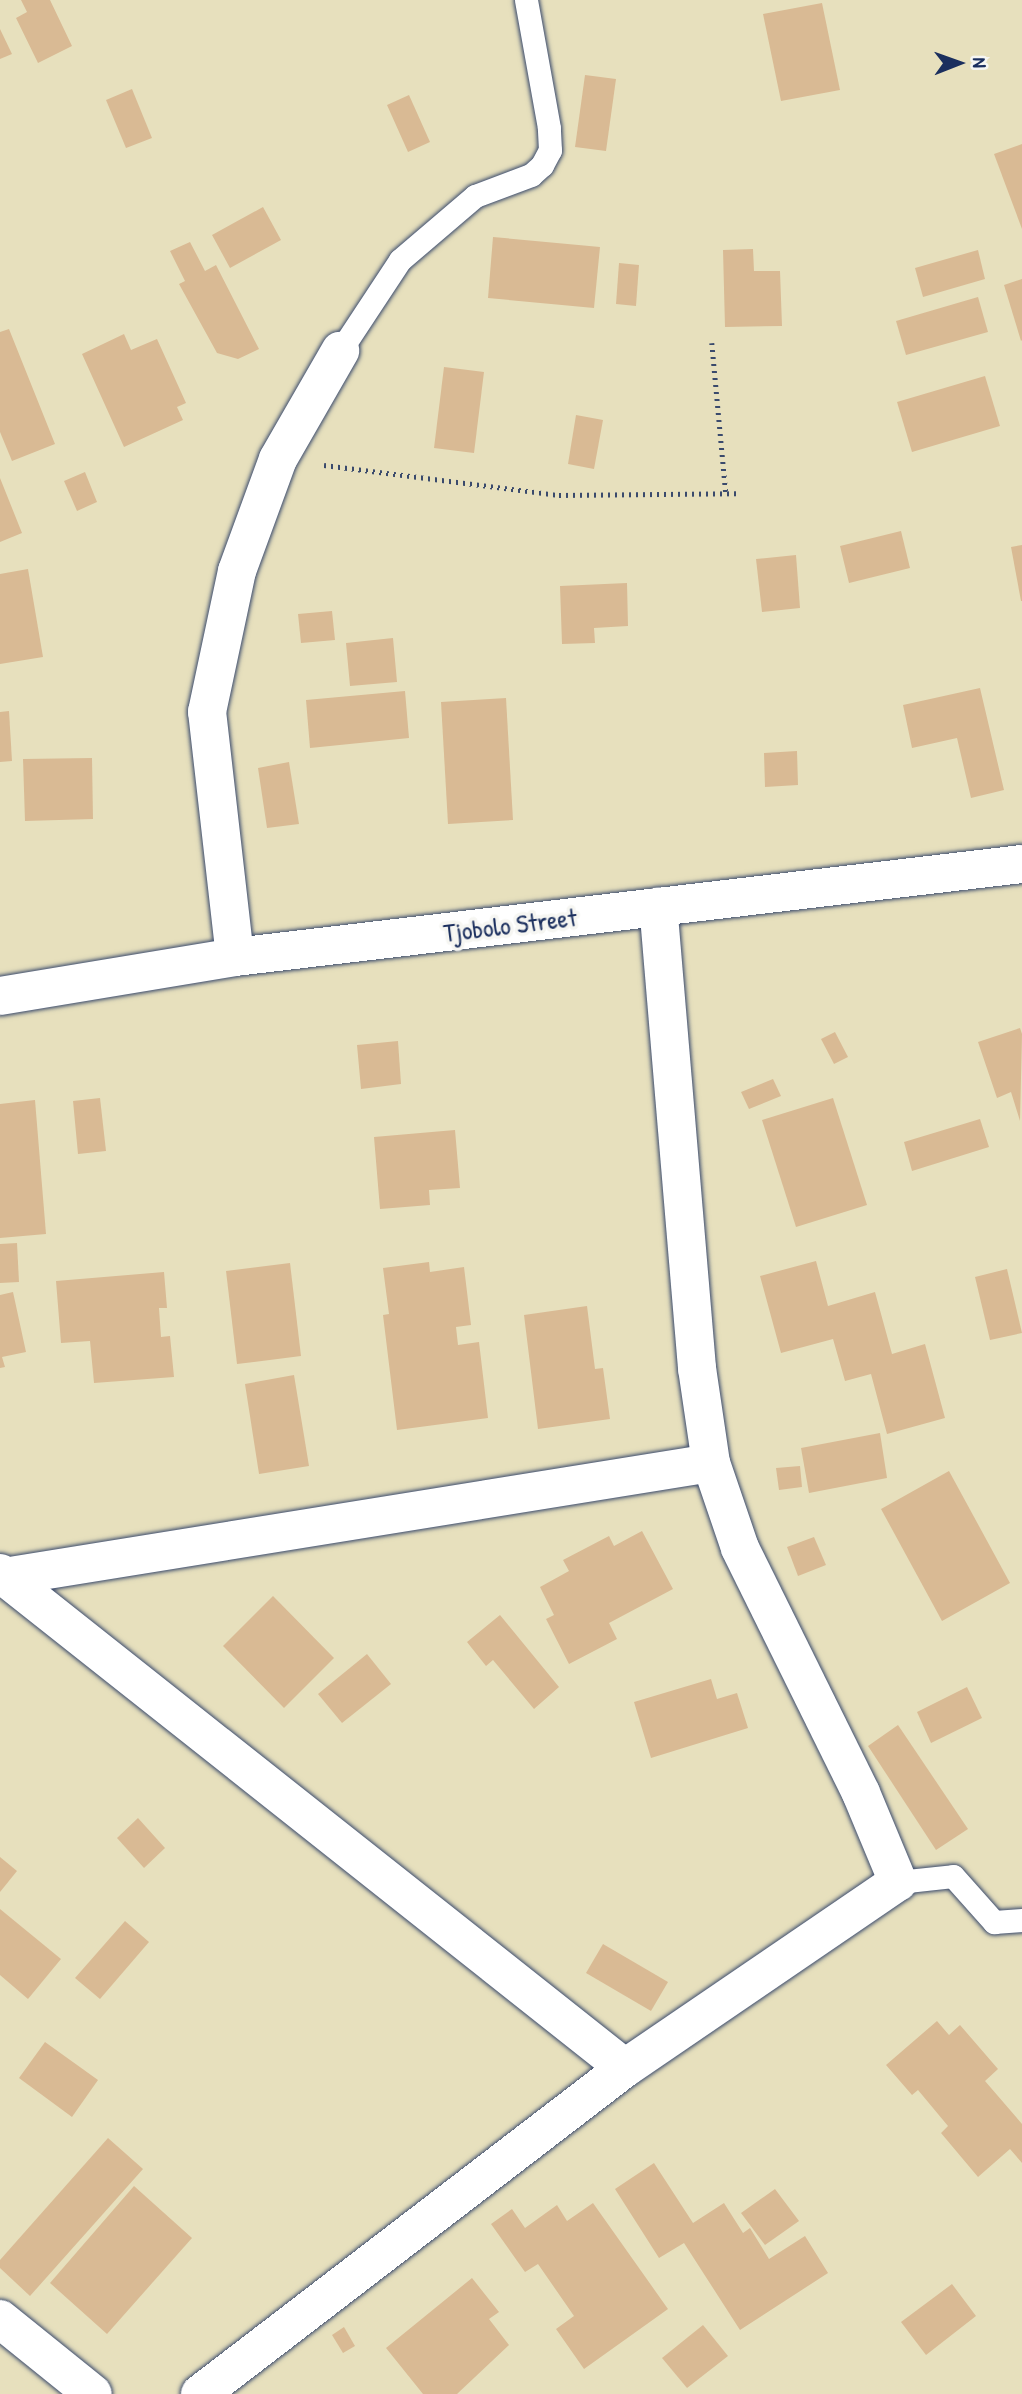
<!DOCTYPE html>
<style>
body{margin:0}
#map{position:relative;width:1022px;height:2394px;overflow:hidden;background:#e7e0bd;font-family:"Patrick Hand",sans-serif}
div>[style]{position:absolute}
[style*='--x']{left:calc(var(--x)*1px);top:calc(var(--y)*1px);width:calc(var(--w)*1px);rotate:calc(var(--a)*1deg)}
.building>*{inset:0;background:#d9ba94}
.path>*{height:4.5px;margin-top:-2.25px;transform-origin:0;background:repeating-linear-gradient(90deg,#3a4a6c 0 2px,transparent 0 7px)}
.roads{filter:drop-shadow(0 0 2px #3a4a6c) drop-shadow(0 0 2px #3a4a6c)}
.lane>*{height:23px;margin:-11.5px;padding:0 11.5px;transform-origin:11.5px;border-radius:11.5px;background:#fff}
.street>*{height:38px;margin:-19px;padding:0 19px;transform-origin:19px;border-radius:19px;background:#fff}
span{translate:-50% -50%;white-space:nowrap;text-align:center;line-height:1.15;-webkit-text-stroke:7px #f6f6f2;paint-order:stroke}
.street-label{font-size:26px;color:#1b2f5e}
.north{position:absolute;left:924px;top:28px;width:70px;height:70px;-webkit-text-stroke:5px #f6f6f2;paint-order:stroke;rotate:89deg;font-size:19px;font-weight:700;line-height:28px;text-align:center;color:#1b2f5e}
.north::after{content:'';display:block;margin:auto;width:24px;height:32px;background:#1b2f5e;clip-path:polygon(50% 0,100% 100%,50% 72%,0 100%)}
</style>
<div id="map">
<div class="building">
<i style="clip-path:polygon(21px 0,50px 0,72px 46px,38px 63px,16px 18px,27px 12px)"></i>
<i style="clip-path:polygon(822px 3px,840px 90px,781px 101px,763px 14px)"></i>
<i style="clip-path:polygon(0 29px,12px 54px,0 59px)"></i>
<i style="clip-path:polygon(585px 75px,616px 79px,606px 151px,575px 147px)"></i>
<i style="clip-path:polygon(132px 89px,152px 138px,126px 148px,106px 100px)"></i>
<i style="clip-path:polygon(409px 95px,430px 142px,408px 152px,387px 105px)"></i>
<i style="clip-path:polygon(1022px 144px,1022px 229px,994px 154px)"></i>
<i style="clip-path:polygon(263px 207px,281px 240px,230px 268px,212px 235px)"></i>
<i style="clip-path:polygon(493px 237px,600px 247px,594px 308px,488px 298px)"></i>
<i style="clip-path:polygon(190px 242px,205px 271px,216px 265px,259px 349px,238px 359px,217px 353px,179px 284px,185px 281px,170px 251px)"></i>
<i style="clip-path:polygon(753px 249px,754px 271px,780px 271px,782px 326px,725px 327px,723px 250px)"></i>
<i style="clip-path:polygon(978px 250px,985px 279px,923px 297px,915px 268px)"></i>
<i style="clip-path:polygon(619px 263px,639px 265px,636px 306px,616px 304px)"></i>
<i style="clip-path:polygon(1022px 279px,1022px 340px,1021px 341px,1004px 285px)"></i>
<i style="clip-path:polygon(978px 297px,988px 332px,906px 355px,896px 321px)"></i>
<i style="clip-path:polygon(9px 329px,55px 444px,12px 461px,0 432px,0 332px)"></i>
<i style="clip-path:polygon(124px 334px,131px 350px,157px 339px,186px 403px,177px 407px,183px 420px,124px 447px,82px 354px)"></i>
<i style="clip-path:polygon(444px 367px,484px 372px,474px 453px,434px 448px)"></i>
<i style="clip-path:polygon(985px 376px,1000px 426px,912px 452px,897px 402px)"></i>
<i style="clip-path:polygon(576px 415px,603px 420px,594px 469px,568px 464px)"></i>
<i style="clip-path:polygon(85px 472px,97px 502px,77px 511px,64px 481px)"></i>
<i style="clip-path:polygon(0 478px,22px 533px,0 542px)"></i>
<i style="clip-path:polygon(901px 531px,910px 568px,849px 583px,840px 546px)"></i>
<i style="clip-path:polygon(1022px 545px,1022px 601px,1021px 601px,1011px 547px)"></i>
<i style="clip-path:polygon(796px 555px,800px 608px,762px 612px,756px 559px)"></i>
<i style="clip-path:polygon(28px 569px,43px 657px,0 664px,0 574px)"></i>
<i style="clip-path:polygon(627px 583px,628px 626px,594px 628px,595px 643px,562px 644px,560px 586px)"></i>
<i style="clip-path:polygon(332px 611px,335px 640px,301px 643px,298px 614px)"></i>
<i style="clip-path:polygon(393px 638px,397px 682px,350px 686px,346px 643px)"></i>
<i style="clip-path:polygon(980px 688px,1004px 790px,971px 798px,957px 738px,912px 748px,903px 705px)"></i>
<i style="clip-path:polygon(405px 691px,409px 738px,310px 748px,306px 700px)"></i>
<i style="clip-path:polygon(506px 698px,513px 820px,448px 824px,441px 702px)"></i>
<i style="clip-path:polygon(9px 711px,12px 761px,0 762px,0 712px)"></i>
<i style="clip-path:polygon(797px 751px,798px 785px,765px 787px,764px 753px)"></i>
<i style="clip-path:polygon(92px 758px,93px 819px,25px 821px,23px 759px)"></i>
<i style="clip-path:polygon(289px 762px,299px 824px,267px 828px,258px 768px)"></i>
<i style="clip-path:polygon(1020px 1028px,1022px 1034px,1020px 1121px,1011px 1092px,997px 1098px,978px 1042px)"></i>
<i style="clip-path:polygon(835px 1032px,848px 1057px,834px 1064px,821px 1039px)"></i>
<i style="clip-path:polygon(398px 1041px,401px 1084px,361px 1089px,357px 1045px)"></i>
<i style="clip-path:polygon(773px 1079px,781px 1096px,749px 1109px,741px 1092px)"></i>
<i style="clip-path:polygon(100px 1098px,106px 1151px,78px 1154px,73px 1101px)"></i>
<i style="clip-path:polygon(833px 1098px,867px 1205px,796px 1227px,762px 1120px)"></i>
<i style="clip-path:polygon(35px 1100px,46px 1234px,0 1238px,0 1104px)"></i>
<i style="clip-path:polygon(980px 1119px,989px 1147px,912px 1171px,904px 1142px)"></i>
<i style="clip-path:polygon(455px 1130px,460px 1188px,429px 1190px,430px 1205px,380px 1209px,374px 1137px)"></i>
<i style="clip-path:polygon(17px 1243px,19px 1282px,0 1283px,0 1244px)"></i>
<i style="clip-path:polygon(816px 1261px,828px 1306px,875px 1292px,892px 1354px,925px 1344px,945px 1418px,887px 1434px,871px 1374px,845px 1381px,833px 1339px,781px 1353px,760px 1276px)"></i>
<i style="clip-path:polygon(429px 1262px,430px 1272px,464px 1267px,471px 1325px,456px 1327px,458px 1345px,479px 1342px,488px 1418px,397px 1430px,383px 1315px,389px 1314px,383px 1268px)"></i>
<i style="clip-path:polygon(290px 1263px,301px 1356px,237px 1364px,226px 1271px)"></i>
<i style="clip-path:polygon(1007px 1269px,1022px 1333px,990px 1340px,975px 1277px)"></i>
<i style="clip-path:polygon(164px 1272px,167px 1308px,159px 1308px,161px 1337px,170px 1336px,174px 1377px,94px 1383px,90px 1341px,61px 1343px,56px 1281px)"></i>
<i style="clip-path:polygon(13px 1292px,26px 1352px,2px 1357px,5px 1367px,0 1368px,0 1295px)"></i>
<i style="clip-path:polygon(587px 1306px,595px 1369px,603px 1368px,610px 1419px,538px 1429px,524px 1315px)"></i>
<i style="clip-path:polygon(294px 1375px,309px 1466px,259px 1474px,245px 1384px)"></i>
<i style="clip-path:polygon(880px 1433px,887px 1478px,809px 1493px,801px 1448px)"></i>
<i style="clip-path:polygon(800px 1466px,802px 1487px,779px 1490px,776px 1468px)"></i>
<i style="clip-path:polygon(949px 1471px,1010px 1583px,942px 1621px,881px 1509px)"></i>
<i style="clip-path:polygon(642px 1531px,673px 1589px,609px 1623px,617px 1639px,569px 1664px,546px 1619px,554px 1615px,540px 1587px,569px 1571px,563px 1560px,609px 1536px,614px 1546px)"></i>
<i style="clip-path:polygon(814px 1537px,826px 1565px,798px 1576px,787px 1547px)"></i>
<i style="clip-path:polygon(273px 1596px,334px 1658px,284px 1708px,223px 1646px)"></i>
<i style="clip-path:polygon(500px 1615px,559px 1687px,534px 1709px,493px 1660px,486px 1666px,467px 1642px)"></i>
<i style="clip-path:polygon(367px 1654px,391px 1684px,342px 1723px,318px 1694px)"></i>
<i style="clip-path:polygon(711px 1679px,717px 1699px,737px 1693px,748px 1728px,651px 1758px,634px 1702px)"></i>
<i style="clip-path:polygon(967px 1687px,982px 1718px,931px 1743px,917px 1712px)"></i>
<i style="clip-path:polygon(898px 1725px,968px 1829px,936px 1850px,868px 1746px)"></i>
<i style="clip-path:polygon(138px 1818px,165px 1848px,144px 1868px,117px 1838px)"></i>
<i style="clip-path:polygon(0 1857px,17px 1871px,0 1892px)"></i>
<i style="clip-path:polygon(0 1909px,61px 1959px,28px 1999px,0 1975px)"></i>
<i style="clip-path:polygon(125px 1921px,149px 1942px,100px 1999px,75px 1978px)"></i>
<i style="clip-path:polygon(603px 1944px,668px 1982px,651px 2011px,586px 1973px)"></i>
<i style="clip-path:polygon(937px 2021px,949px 2035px,960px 2025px,998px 2069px,985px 2081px,1022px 2124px,1022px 2163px,1010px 2149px,978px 2177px,941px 2133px,948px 2126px,918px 2090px,912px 2095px,886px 2065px)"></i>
<i style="clip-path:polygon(45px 2042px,98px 2080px,72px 2117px,19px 2078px)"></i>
<i style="clip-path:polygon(108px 2138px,143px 2169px,30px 2296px,0 2268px,0 2260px)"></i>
<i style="clip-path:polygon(654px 2163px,693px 2223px,724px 2203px,743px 2233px,750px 2228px,769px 2259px,805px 2236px,828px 2273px,740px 2330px,684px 2243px,659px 2258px,615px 2189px)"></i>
<i style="clip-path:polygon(134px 2186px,192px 2238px,107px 2334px,50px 2283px)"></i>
<i style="clip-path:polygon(775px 2189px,799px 2221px,765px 2245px,741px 2213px)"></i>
<i style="clip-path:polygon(593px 2203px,668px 2309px,584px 2369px,556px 2329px,574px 2316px,538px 2264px,525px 2272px,491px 2224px,512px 2209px,525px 2228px,557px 2205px,567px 2221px)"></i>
<i style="clip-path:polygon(472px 2278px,499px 2312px,489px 2319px,509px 2345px,457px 2394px,423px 2394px,386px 2348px)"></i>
<i style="clip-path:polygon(952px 2284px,976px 2316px,926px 2355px,901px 2322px)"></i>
<i style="clip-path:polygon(703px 2325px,728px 2356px,687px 2388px,662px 2358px)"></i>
<i style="clip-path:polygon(344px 2327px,355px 2346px,343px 2353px,332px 2335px)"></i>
</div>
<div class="path">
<i style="--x:712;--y:343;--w:151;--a:84.7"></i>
<i style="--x:324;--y:465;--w:237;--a:7.3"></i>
<i style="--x:559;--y:495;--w:179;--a:-0.6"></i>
</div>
<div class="roads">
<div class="lane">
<i style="--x:340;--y:351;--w:109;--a:-56.6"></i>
<i style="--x:400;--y:260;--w:99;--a:-40.5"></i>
<i style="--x:475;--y:196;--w:60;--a:-20.6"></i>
<i style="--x:531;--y:175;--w:15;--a:-42"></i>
<i style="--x:542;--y:165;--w:17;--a:-62"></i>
<i style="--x:550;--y:150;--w:22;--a:-93"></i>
<i style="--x:549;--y:128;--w:130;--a:-100.2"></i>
<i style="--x:898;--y:1882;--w:55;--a:-6.2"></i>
<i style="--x:953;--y:1876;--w:62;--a:48.3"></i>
<i style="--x:994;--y:1922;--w:28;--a:-4"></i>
</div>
<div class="street">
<i style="--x:235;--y:957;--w:247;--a:-96.5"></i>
<i style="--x:207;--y:712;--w:144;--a:-78"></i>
<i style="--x:237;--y:571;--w:119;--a:-69.9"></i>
<i style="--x:278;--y:459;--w:125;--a:-60.1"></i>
<i style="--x:0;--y:996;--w:238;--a:-9.4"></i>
<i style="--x:235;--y:957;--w:792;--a:-6.74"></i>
<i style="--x:0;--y:1573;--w:797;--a:38.38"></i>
<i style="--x:4;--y:1577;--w:716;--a:-9.16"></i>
<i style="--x:0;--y:2319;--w:119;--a:38.9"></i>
<i style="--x:200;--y:2394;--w:536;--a:-37.49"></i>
<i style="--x:625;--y:2068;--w:330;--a:-34.3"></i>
<i style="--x:898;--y:1882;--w:96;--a:-112.6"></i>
<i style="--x:861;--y:1793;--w:273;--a:-116.3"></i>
<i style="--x:740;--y:1548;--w:90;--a:-108.8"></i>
<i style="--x:711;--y:1463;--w:96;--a:-98.4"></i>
<i style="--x:697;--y:1368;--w:463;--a:-94.8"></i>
</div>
</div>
<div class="street-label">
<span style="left:510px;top:925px;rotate:-7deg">Tjobolo Street</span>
</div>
<div class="north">N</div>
</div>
